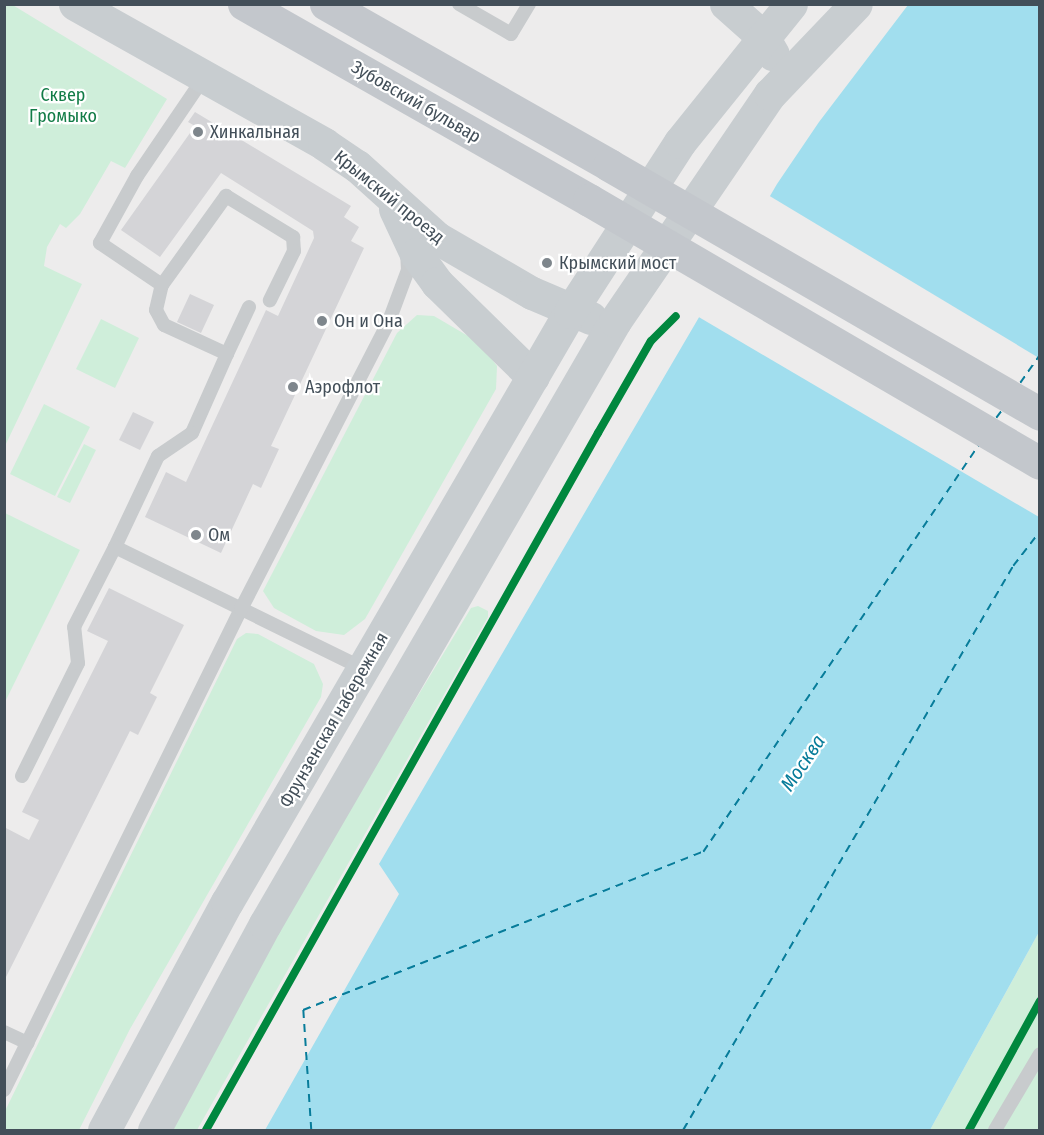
<!DOCTYPE html>
<meta charset="utf-8">
<style>
body{margin:0}
#map{position:relative;width:1044px;height:1135px;overflow:hidden;background:#edecec;font-family:"Fira Sans Condensed",sans-serif}
div>[style]{position:absolute}
[style*='--x']{left:calc(var(--x)*1px);top:calc(var(--y)*1px);width:calc(var(--w)*1px);rotate:calc(var(--a)*1deg)}
.green>*{inset:0;background:#cfeeda}
.water>*{inset:0;background:#a1deee}
.pier>*{inset:0;background:#edecec}
.ferry>*{height:1.5px;margin-top:-0.75px;transform-origin:0;background:repeating-linear-gradient(90deg,#077c9a 0 8px,transparent 0 14px)}
.building>*{inset:0;background:#d4d4d7}
.service>*{height:14px;margin:-7px;padding:0 7px;transform-origin:7px;border-radius:7px;background:#c8cbcd}
.secondary>*{height:33px;margin:-16.5px;padding:0 16.5px;transform-origin:16.5px;border-radius:16.5px;background:#c8cdd0}
.primary>*{height:33px;margin:-16.5px;padding:0 16.5px;transform-origin:16.5px;border-radius:16.5px;background:#c3c7cc}
.primary-bridge>*{height:33px;margin:-16.5px;padding:0 16.5px;transform-origin:16.5px;border-radius:16.5px;background:#c3c7cc}
.cycleway>*{height:8px;margin:-4px;padding:0 4px;transform-origin:4px;border-radius:4px;background:#00873e}
.dots>*{width:16px;height:16px;translate:-50% -50%;box-sizing:border-box;border:3px solid #fff;border-radius:50%}
span{translate:-50% -50%;white-space:nowrap;text-align:center;line-height:1.15;-webkit-text-stroke:4.5px #fff;paint-order:stroke}
.park-label{font-size:18px;color:#127c47}
.street-label{font-size:18px;color:#434f59}
.poi-label{font-size:18px;color:#434f59}
.left{translate:0 -50%;text-align:left}
.water-label{font-size:20px;color:#077c9a;font-style:italic}
.frame{position:absolute;inset:0;border:6px solid #434f59;pointer-events:none}
</style>
<div id="map">
<div class="green">
<i style="clip-path:polygon(11px 4px,167px 99px,125px 168px,111px 161px,80px 214px,66px 228px,60px 224px,47px 247px,44px 266px,82px 284px,5px 446px,4px 5px)"></i>
<i style="clip-path:polygon(417px 315px,434px 316px,480px 343px,497px 366px,496px 389px,365px 619px,344px 635px,316px 631px,274px 608px,263px 591px,397px 333px)"></i>
<i style="clip-path:polygon(101px 319px,139px 338px,115px 388px,76px 369px)"></i>
<i style="clip-path:polygon(44px 404px,90px 427px,55px 496px,10px 474px)"></i>
<i style="clip-path:polygon(84px 444px,96px 450px,70px 503px,57px 497px)"></i>
<i style="clip-path:polygon(5px 513px,80px 550px,5px 702px)"></i>
<i style="clip-path:polygon(478px 606px,488px 611px,488px 617px,197px 1130px,173px 1130px,250px 982px,376px 765px,471px 608px)"></i>
<i style="clip-path:polygon(246px 633px,258px 634px,314px 664px,323px 684px,321px 697px,130px 1029px,79px 1130px,5px 1130px,5px 1111px,237px 639px)"></i>
<i style="clip-path:polygon(1039px 932px,1039px 1130px,930px 1130px)"></i>
</div>
<div class="water">
<i style="clip-path:polygon(908px 5px,1039px 5px,1039px 932px,930px 1130px,265px 1130px,399px 894px,379px 864px,777px 184px,819px 122px)"></i>
</div>
<div class="pier">
<i style="clip-path:polygon(768px 195px,1039px 358px,1039px 517px,697px 316px)"></i>
</div>
<div class="ferry">
<i style="--x:1020;--y:383;--w:35;--a:-55"></i>
<i style="--x:996;--y:418;--w:10;--a:-53"></i>
<i style="--x:311;--y:1130;--w:120;--a:-93.8"></i>
<i style="--x:303;--y:1010;--w:430;--a:-21.6"></i>
<i style="--x:703;--y:852;--w:492;--a:-55.9"></i>
<i style="--x:683;--y:1130;--w:653;--a:-59.67"></i>
<i style="--x:1013;--y:566;--w:44;--a:-52.4"></i>
</div>
<div class="building">
<i style="clip-path:polygon(195px 112px,351px 206px,344px 217px,359px 227px,351px 241px,364px 248px,271px 446px,279px 449px,261px 488px,253px 484px,221px 553px,145px 517px,166px 472px,186px 482px,266px 310px,278px 316px,314px 238px,313px 231px,221px 173px,160px 257px,121px 230px,195px 126px,188px 122px)"></i>
<i style="clip-path:polygon(190px 294px,214px 305px,201px 333px,177px 322px)"></i>
<i style="clip-path:polygon(133px 412px,154px 422px,140px 450px,119px 440px)"></i>
<i style="clip-path:polygon(109px 588px,184px 625px,150px 693px,157px 697px,138px 735px,130px 731px,4px 981px,4px 827px,29px 840px,39px 820px,22px 812px,108px 641px,87px 631px)"></i>
</div>
<div class="service">
<i style="--x:459;--y:4;--w:60;--a:30"></i>
<i style="--x:511;--y:34;--w:35;--a:-59"></i>
<i style="--x:162;--y:285;--w:75;--a:-145.9"></i>
<i style="--x:100;--y:243;--w:77;--a:-61.1"></i>
<i style="--x:137;--y:176;--w:121;--a:-55.8"></i>
<i style="--x:249;--y:307;--w:52;--a:115.1"></i>
<i style="--x:227;--y:354;--w:69;--a:-155.3"></i>
<i style="--x:164;--y:325;--w:17;--a:-118"></i>
<i style="--x:156;--y:310;--w:26;--a:-77"></i>
<i style="--x:162;--y:285;--w:110;--a:-54.3"></i>
<i style="--x:226;--y:196;--w:79;--a:31.5"></i>
<i style="--x:293;--y:237;--w:14;--a:86"></i>
<i style="--x:294;--y:251;--w:55;--a:116.1"></i>
<i style="--x:227;--y:354;--w:86;--a:113.9"></i>
<i style="--x:192;--y:433;--w:41;--a:145.9"></i>
<i style="--x:158;--y:456;--w:101;--a:115.3"></i>
<i style="--x:115;--y:547;--w:277;--a:26.1"></i>
<i style="--x:22;--y:776;--w:126;--a:-63.6"></i>
<i style="--x:78;--y:663;--w:36;--a:-96"></i>
<i style="--x:74;--y:627;--w:90;--a:-62.9"></i>
<i style="--x:4;--y:1032;--w:26;--a:25"></i>
<i style="--x:4;--y:1090;--w:536;--a:-63.77"></i>
<i style="--x:241;--y:609;--w:324;--a:-62.8"></i>
<i style="--x:389;--y:321;--w:54;--a:-69.6"></i>
<i style="--x:408;--y:270;--w:17;--a:-93"></i>
<i style="--x:995;--y:1130;--w:88;--a:-59.4"></i>
</div>
<div class="secondary">
<i style="--x:75;--y:4;--w:286;--a:29.3"></i>
<i style="--x:324;--y:144;--w:40;--a:34"></i>
<i style="--x:357;--y:166;--w:108;--a:42"></i>
<i style="--x:437;--y:238;--w:110;--a:30.1"></i>
<i style="--x:532;--y:293;--w:64;--a:23"></i>
<i style="--x:726;--y:4;--w:50;--a:41.7"></i>
<i style="--x:763;--y:37;--w:20;--a:60"></i>
<i style="--x:395;--y:209;--w:50;--a:65"></i>
<i style="--x:416;--y:254;--w:36;--a:54"></i>
<i style="--x:437;--y:283;--w:134;--a:44.4"></i>
<i style="--x:104;--y:1130;--w:259;--a:-61.7"></i>
<i style="--x:227;--y:902;--w:682;--a:-59.83"></i>
<i style="--x:570;--y:312;--w:202;--a:-57.1"></i>
<i style="--x:680;--y:142;--w:177;--a:-51.2"></i>
<i style="--x:154;--y:1130;--w:234;--a:-61.7"></i>
<i style="--x:265;--y:924;--w:697;--a:-59.87"></i>
<i style="--x:615;--y:321;--w:275;--a:-55.7"></i>
<i style="--x:770;--y:94;--w:124;--a:-46.3"></i>
</div>
<div class="primary">
<i style="--x:244;--y:4;--w:397;--a:29.6"></i>
<i style="--x:326;--y:4;--w:326;--a:29.6"></i>
</div>
<div class="primary-bridge">
<i style="--x:609;--y:165;--w:498;--a:30"></i>
<i style="--x:589;--y:200;--w:522;--a:30.25"></i>
</div>
<div class="cycleway">
<i style="--x:206;--y:1130;--w:800;--a:-60.65"></i>
<i style="--x:598;--y:433;--w:106;--a:-60.1"></i>
<i style="--x:651;--y:341;--w:35;--a:-45"></i>
<i style="--x:969;--y:1130;--w:147;--a:-61.2"></i>
</div>
<div class="dots">
<i style="left:198px;top:132px;background:#7e868c"></i>
<i style="left:547px;top:263px;background:#7e868c"></i>
<i style="left:322px;top:321px;background:#7e868c"></i>
<i style="left:293px;top:387px;background:#7e868c"></i>
<i style="left:196px;top:535px;background:#7e868c"></i>
</div>
<div class="park-label">
<span style="left:63px;top:106px">Сквер<br>Громыко</span>
</div>
<div class="street-label">
<span style="left:416px;top:102px;rotate:30deg">Зубовский бульвар</span>
<span style="left:389px;top:197px;rotate:39deg">Крымский проезд</span>
<span style="left:334px;top:720px;rotate:-60deg">Фрунзенская набережная</span>
</div>
<div class="poi-label">
<span class="left" style="left:210px;top:132px">Хинкальная</span>
<span class="left" style="left:559px;top:263px">Крымский мост</span>
<span class="left" style="left:334px;top:321px">Он и Она</span>
<span class="left" style="left:305px;top:387px">Аэрофлот</span>
<span class="left" style="left:208px;top:535px">Ом</span>
</div>
<div class="water-label">
<span style="left:803px;top:763px;rotate:-56deg">Москва</span>
</div>
<div class="frame"></div>
</div>
